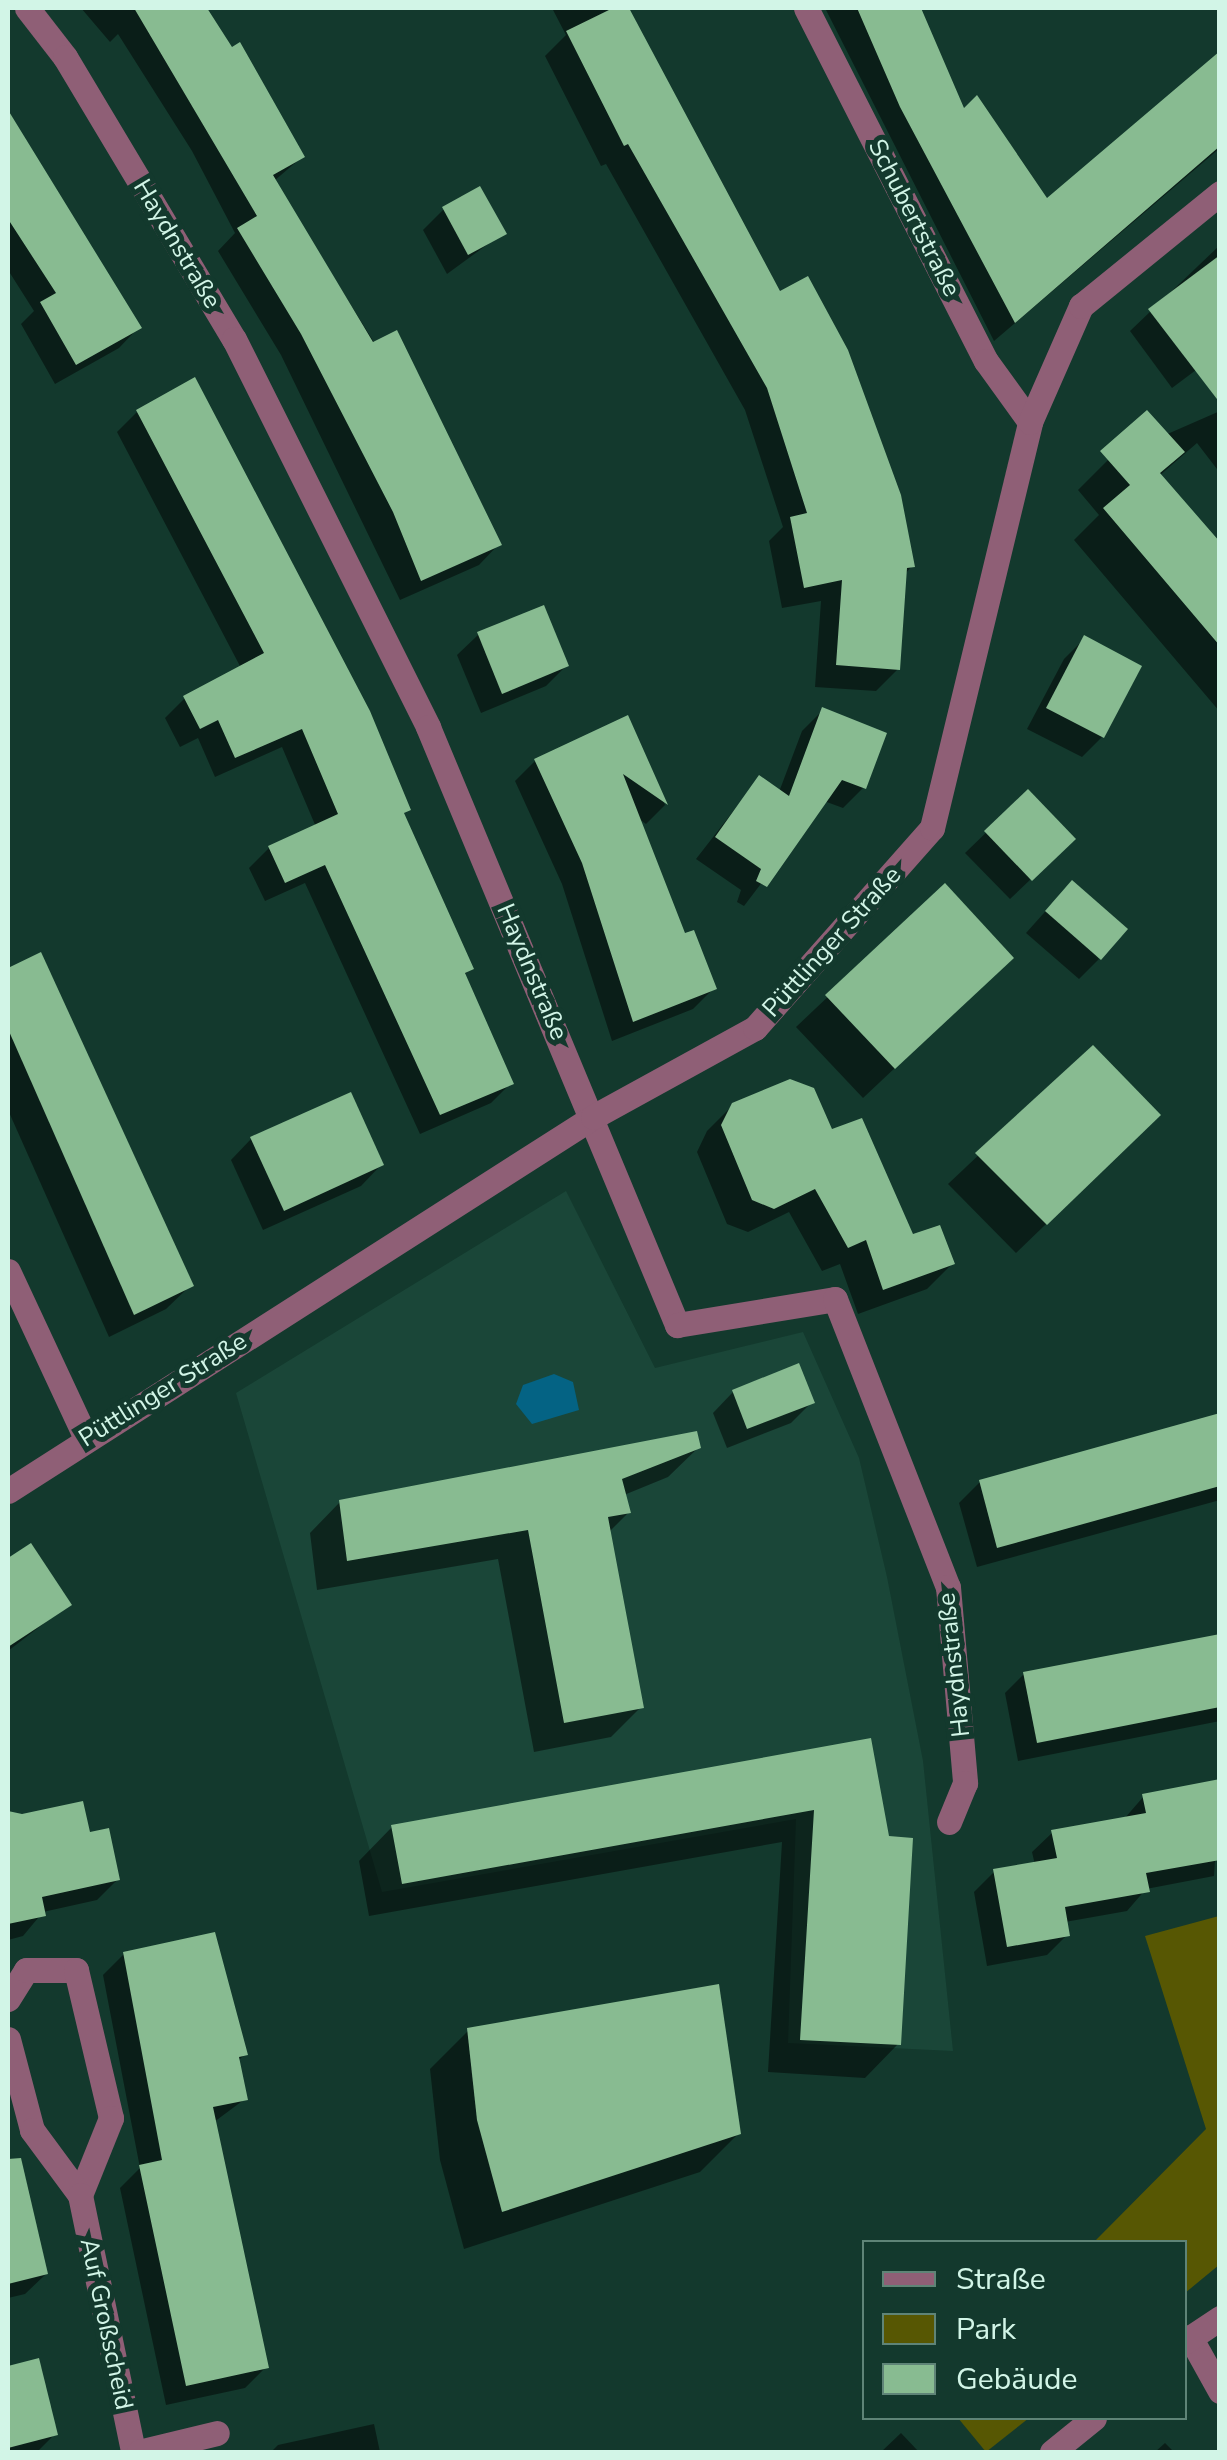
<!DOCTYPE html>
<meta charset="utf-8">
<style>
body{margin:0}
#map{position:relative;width:1227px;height:2460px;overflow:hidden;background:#13392d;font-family:"Nunito Sans",sans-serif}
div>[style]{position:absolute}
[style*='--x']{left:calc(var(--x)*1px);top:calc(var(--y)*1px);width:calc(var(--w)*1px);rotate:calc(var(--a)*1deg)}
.built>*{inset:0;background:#1a4638}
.green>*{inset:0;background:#575703}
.water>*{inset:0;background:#046384}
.shadow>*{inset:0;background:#0007}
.building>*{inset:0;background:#88bb91}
.minor>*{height:25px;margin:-12.5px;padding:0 12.5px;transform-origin:12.5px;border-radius:12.5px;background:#8f5f76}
span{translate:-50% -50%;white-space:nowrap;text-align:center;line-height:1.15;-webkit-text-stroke:10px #13392d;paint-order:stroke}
.street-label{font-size:25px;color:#d2f5e7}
.frame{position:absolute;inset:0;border:10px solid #d2f5e7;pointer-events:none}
.legend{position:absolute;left:862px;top:2240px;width:325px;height:180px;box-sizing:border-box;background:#13392d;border:2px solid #5f8477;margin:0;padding:12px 18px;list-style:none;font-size:30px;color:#d2f5e7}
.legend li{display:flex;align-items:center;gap:20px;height:50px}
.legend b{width:50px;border:2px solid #5f8477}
</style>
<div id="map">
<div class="built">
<i style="clip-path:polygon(566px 1191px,655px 1368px,803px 1332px,859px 1458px,887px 1577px,923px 1761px,953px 2051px,788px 2043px,796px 1819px,382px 1892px,236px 1393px)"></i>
</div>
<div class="green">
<i style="clip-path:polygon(1219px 1916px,1219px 2265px,1185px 2293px,1184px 2242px,1094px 2242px,1206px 2129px,1145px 1936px)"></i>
<i style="clip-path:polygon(958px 2418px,1029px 2418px,986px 2452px)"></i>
</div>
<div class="water">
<i style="clip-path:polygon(554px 1374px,573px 1382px,579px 1410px,532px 1424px,516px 1404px,523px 1385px)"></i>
</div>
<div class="shadow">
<i style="clip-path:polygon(81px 8px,204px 8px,302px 157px,274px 181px,499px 544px,479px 565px,400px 600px,281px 355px,218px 251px,235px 233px,192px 151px,118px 34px,110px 42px)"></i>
<i style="clip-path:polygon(552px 8px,626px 8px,779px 295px,912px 566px,905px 574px,898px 669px,876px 691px,815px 687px,821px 601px,782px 608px,769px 541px,783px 527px,745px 410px,606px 164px,601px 166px,545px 56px,566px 35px)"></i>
<i style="clip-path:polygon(825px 8px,917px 8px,963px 112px,1047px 201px,1220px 56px,1220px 148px,994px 341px)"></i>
<i style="clip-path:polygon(8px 112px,139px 327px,119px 348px,55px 384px,21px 324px,34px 311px,8px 270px)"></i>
<i style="clip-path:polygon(444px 209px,503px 233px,447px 274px,423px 230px)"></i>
<i style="clip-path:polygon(1220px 245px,1220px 352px,1172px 388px,1130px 331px)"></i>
<i style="clip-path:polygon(1220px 411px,1220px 473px,1197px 443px,1159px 476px,1220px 561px,1220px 712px,1074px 540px,1099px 515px,1078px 490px,1108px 460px)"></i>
<i style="clip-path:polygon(137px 412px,408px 810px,402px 815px,471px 968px,463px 976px,511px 1083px,491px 1103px,420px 1134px,305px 883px,265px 901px,249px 868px,269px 848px,316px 827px,282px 747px,215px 777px,198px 738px,180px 747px,165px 718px,185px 698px,241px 668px,117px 432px)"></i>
<i style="clip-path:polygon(542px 608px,566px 666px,546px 686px,481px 713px,457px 655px,478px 635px)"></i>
<i style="clip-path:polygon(1085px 638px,1102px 737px,1082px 757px,1027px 729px,1064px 659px)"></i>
<i style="clip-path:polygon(823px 710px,864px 787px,843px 808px,824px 801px,744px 906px,737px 902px,741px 890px,696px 859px,759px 778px,779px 792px,802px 731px)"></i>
<i style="clip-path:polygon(627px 719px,665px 805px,646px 824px,638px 818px,684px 936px,714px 988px,693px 1009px,612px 1041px,562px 884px,515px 781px,535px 761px)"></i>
<i style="clip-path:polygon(1028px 792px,1073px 839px,1010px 899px,965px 853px)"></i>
<i style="clip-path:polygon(944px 887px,980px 988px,863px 1098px,796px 1027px)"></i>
<i style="clip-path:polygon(1052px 904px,1099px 959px,1079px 979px,1026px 933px)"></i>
<i style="clip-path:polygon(40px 955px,191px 1285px,166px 1309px,109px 1337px,8px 1110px,8px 971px)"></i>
<i style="clip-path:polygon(1092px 1048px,1128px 1145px,1016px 1253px,948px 1184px)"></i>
<i style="clip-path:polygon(733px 1105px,831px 1132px,912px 1237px,952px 1264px,927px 1289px,858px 1314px,840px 1264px,822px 1271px,789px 1212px,748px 1232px,727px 1224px,697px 1152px,707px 1131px)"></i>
<i style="clip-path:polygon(251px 1139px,381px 1165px,361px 1186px,263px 1230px,231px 1160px)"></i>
<i style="clip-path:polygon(733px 1392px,812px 1402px,791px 1423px,727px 1448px,713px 1413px)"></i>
<i style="clip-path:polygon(1220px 1416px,1220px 1500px,977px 1567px,959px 1503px,980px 1482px)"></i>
<i style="clip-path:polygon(699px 1447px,668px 1477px,624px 1495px,629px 1512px,609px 1532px,641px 1707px,611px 1737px,534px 1752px,498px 1559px,317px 1590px,310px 1533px,340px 1502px)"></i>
<i style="clip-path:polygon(30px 1546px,69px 1604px,8px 1651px,8px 1561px)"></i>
<i style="clip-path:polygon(1220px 1636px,1220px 1721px,1018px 1761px,1005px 1693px,1024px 1674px)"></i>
<i style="clip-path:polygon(869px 1741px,898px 2044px,865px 2078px,768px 2072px,782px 1842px,369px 1916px,359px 1861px,392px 1827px)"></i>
<i style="clip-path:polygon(1220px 1782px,1214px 1876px,1146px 1889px,1127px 1911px,1065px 1922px,1067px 1935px,1047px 1955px,987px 1966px,974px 1892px,994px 1872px,1035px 1865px,1032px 1852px,1053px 1832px,1124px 1819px,1144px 1796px)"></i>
<i style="clip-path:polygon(24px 1816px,118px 1879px,97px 1900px,43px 1912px,23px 1936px,8px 1940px,8px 1833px)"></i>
<i style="clip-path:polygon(124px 1954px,245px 2054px,237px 2062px,245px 2099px,214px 2122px,266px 2367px,245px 2388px,166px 2405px,120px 2188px,140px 2168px,103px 1975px)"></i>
<i style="clip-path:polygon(468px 2031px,739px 2133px,700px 2172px,464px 2249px,440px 2160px,430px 2069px)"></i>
<i style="clip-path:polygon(8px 2166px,46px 2274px,25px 2294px,8px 2298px)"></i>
<i style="clip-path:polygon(37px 2361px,55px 2434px,37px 2452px,8px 2452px,8px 2369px)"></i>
<i style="clip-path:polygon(374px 2424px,380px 2452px,271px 2452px,278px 2445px)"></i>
<i style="clip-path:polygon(901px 2433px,919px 2452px,881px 2452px)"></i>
<i style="clip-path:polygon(1165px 2443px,1174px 2452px,1155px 2452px)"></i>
</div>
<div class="building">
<i style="clip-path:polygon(134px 8px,207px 8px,232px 47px,240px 42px,305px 157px,273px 175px,373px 342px,397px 330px,502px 545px,421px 581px,393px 512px,301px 334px,237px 228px,257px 216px)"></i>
<i style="clip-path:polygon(613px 8px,629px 8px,780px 291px,808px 276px,848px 350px,901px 495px,915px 567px,907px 568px,900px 670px,836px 665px,842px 580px,804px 588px,790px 517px,807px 513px,767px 388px,628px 144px,624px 146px,566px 31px)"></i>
<i style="clip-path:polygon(857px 8px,921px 8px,964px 108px,977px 95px,1047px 198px,1220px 51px,1220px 146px,1015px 323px,900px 107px)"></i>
<i style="clip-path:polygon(8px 110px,142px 328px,76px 365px,40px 302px,56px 293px,8px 219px)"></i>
<i style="clip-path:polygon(480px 186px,507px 234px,468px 255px,442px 207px)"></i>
<i style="clip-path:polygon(1220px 255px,1220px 403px,1148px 309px)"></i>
<i style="clip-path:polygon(195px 377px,370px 711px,411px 810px,404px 813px,474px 969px,465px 973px,514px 1084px,440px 1115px,325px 865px,285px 883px,268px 846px,338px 814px,302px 729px,235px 758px,218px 720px,200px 729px,183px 696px,264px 653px,136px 410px)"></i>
<i style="clip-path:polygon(1147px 410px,1185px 452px,1160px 473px,1220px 542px,1220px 646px,1103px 508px,1130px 485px,1100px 451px)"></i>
<i style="clip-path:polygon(544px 605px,569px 666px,502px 694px,477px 632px)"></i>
<i style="clip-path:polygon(1084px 635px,1142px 666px,1104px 738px,1046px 708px)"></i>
<i style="clip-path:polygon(822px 707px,887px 733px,866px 789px,842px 780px,767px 887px,756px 881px,761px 869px,715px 837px,759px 775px,789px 796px)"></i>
<i style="clip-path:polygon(628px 715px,668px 805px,623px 774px,685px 933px,694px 930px,717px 989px,633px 1022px,582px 863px,534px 759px)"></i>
<i style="clip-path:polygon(1028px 789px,1076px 839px,1032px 881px,984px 831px)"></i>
<i style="clip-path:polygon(1072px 880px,1128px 929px,1101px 960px,1045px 911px)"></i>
<i style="clip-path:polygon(945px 883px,1014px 958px,895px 1069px,825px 995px)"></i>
<i style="clip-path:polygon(41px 952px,194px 1286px,134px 1315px,8px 1029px,8px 968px)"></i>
<i style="clip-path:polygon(1093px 1045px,1161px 1115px,1047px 1225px,975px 1153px)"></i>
<i style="clip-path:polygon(790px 1079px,814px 1088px,832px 1129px,862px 1118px,913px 1234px,940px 1225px,955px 1264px,883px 1290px,866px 1240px,848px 1248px,815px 1189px,774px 1209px,752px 1200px,721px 1125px,732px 1103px)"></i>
<i style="clip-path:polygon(351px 1092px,384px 1165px,284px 1211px,250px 1137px)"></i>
<i style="clip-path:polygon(799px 1363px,815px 1403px,747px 1429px,732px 1390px)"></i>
<i style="clip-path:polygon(1220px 1413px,1220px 1486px,997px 1548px,979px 1480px)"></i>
<i style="clip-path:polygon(697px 1431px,701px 1448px,622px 1479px,631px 1513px,608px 1517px,644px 1708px,564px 1723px,528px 1530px,347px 1561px,339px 1500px)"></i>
<i style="clip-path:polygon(31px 1543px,72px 1605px,8px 1647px,8px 1558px)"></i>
<i style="clip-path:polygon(1220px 1634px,1220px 1707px,1037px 1743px,1023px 1672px)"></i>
<i style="clip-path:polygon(871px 1738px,889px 1836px,913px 1838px,901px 2045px,800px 2040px,814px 1810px,402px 1884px,391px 1825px)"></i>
<i style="clip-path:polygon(1220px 1779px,1220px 1860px,1146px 1873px,1150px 1892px,1065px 1907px,1070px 1936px,1007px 1947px,993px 1869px,1057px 1858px,1051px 1830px,1146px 1813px,1142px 1794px)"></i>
<i style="clip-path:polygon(83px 1801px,90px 1832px,109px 1828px,120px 1880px,42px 1897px,46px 1916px,8px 1924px,8px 1811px,22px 1814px)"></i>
<i style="clip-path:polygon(215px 1932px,248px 2055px,239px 2057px,248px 2100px,213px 2107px,269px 2368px,186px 2386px,139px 2165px,162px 2160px,123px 1952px)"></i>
<i style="clip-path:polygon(719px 1984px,741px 2134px,502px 2212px,477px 2120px,467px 2028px)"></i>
<i style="clip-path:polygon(21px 2158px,48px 2274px,8px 2284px,8px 2159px)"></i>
<i style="clip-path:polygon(39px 2358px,58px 2435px,8px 2448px,8px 2366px)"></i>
</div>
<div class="minor">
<i style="--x:27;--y:8;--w:62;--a:52.2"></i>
<i style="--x:65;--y:57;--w:329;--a:59.1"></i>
<i style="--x:234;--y:339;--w:434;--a:63.4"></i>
<i style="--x:428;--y:727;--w:648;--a:67.39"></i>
<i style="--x:677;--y:1325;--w:160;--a:-9.3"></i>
<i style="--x:835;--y:1299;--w:309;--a:68.6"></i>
<i style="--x:948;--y:1587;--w:197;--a:85"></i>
<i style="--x:965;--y:1783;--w:42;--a:112.3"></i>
<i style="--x:806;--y:8;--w:396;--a:63"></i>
<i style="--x:986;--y:361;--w:75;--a:54.2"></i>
<i style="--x:8;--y:1271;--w:184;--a:65"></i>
<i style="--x:8;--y:1491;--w:694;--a:-32.59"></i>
<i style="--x:593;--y:1117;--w:185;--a:-28.8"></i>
<i style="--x:755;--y:1028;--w:267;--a:-48.5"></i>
<i style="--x:932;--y:828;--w:418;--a:-76.4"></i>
<i style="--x:1030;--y:422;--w:127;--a:-66.3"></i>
<i style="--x:1081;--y:306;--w:179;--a:-39.1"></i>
<i style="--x:8;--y:1999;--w:34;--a:-58"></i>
<i style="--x:26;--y:1970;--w:50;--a:0"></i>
<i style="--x:76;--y:1970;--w:152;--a:76.7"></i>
<i style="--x:111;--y:2118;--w:83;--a:111.9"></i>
<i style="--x:8;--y:2039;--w:94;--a:75.2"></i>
<i style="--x:32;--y:2130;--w:81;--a:53.6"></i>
<i style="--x:80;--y:2195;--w:262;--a:78.3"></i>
<i style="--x:1190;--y:2337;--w:62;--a:60.9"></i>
<i style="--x:1184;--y:2342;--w:43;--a:-33.7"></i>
<i style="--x:139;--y:2452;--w:80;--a:-13.7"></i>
<i style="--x:1052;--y:2452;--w:54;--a:-39"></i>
</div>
<div class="street-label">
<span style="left:914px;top:218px;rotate:63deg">Schubertstraße</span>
<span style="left:177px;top:244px;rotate:59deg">Haydnstraße</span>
<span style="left:832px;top:942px;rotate:-48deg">Püttlinger Straße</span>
<span style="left:532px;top:972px;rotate:67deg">Haydnstraße</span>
<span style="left:163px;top:1390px;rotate:-32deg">Püttlinger Straße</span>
<span style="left:954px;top:1665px;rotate:-96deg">Haydnstraße</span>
<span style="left:106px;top:2324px;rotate:78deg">Auf Großscheid</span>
</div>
<div class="frame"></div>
<ul class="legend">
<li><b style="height:12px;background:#8f5f76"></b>Straße</li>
<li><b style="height:28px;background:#575703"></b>Park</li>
<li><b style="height:28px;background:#88bb91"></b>Gebäude</li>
</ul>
</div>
